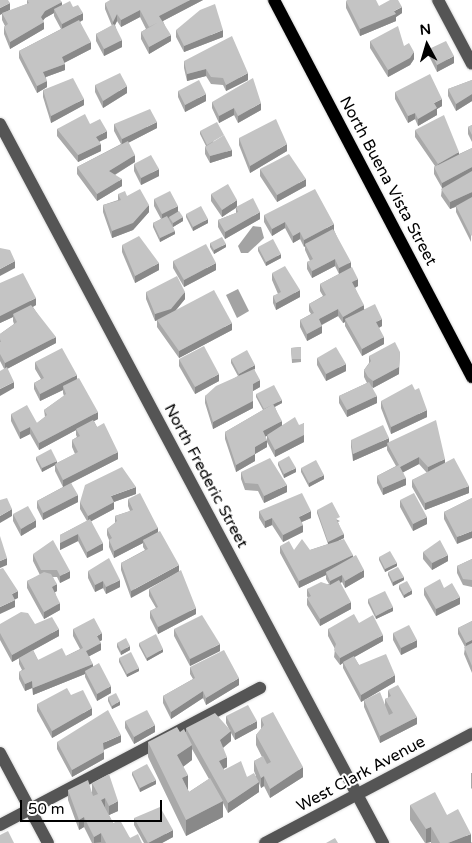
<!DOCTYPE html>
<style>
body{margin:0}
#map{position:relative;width:472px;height:843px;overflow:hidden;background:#fff;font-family:"Varela Round",sans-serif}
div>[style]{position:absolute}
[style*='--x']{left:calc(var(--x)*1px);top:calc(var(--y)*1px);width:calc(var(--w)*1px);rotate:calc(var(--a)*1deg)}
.water>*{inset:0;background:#a3a3a3}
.roads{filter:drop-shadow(0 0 1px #dbdbdb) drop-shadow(0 0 1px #dbdbdb)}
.minor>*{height:12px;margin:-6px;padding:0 6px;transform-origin:6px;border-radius:6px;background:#555}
.major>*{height:12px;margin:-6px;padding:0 6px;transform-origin:6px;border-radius:6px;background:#000}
.wall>*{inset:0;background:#a9a9a9}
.shaded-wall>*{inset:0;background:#898989}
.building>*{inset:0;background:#c4c4c4}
span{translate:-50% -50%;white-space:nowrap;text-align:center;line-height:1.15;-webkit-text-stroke:4px #fff;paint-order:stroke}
.street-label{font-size:16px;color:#000}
.north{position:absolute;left:402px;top:20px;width:50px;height:50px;-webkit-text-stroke:4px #fff;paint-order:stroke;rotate:354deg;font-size:14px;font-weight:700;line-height:20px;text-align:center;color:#000}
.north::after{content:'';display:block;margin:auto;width:18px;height:22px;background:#000;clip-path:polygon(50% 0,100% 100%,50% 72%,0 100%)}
.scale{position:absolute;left:20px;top:800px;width:142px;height:22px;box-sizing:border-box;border:2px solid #000;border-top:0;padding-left:6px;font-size:15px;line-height:18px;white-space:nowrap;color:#000;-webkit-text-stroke:4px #fff;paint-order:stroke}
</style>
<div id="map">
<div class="water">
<i style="clip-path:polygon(253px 226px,261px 227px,264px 238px,248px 253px,241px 253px,238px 246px)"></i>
<i style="clip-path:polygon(238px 289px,249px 311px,237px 318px,226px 295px)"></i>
</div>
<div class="roads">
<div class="minor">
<i style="--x:438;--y:0;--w:72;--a:62"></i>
<i style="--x:0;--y:124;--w:815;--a:61.96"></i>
<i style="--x:0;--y:753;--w:102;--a:61.9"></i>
<i style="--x:0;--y:825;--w:294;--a:-27.8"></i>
<i style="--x:265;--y:843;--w:234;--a:-27.8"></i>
</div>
<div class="major">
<i style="--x:274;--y:0;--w:426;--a:62.3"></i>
</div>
</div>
<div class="wall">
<i style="clip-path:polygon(27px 0,60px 0,62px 5px,73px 7px,83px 20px,80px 22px,91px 49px,64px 63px,65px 70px,46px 77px,47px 87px,37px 93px,19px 58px,19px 51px,61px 29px,54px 16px,54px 13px,45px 18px,43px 21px,44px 29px,10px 49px,4px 34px,4px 27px,5px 26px,2px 20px,2px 14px,10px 10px,4px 13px,27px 4px)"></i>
<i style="clip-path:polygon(203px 0,163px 21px,171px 41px,149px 54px,141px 39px,141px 32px,146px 29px,140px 17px,121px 27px,117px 21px,115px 25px,122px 47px,104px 56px,96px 41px,96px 34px,112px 26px,105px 9px,105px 3px)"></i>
<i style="clip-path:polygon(346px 1px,379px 6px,402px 13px,396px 17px,396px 21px,360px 36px,346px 8px)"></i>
<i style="clip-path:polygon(176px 30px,223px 37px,184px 52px,176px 37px)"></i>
<i style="clip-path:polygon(370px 41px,404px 46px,414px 59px,410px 65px,388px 77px,370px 48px)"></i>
<i style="clip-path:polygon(429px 49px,454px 63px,437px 72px,429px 56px)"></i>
<i style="clip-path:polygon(184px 61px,248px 80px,226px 91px,223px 85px,211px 84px,206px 76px,187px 81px,184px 68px)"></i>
<i style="clip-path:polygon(472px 80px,472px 101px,456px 111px,448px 96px,448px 89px)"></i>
<i style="clip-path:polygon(95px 85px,127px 93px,103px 108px,95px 92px)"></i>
<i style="clip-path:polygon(43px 90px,84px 105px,51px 123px,43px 97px)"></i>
<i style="clip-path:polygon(178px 91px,206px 101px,185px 112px,178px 97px)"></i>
<i style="clip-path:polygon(395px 92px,442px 106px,437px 109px,437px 115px,418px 126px,415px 119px,408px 123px,395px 99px)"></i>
<i style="clip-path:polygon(212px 102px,261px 110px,238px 123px,234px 115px,219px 123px,212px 108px)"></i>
<i style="clip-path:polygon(90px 124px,107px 138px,99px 142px,101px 151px,78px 162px,57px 136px,57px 129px)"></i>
<i style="clip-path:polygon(114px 124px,157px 128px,128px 143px,135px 162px,115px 175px,122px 186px,97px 201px,77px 174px,77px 167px,121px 144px,114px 131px)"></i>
<i style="clip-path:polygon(472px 125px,472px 142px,468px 134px,468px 127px)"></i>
<i style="clip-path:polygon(415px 130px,459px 154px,472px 148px,471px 242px,456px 212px,456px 207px,450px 209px,441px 196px,442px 188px,434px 174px,434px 167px,435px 166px,415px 137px)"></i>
<i style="clip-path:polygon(200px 131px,232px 156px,210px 163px,205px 154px,205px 147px,206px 146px,200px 134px)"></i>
<i style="clip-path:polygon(239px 138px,287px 151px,250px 173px,239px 145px)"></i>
<i style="clip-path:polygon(134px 164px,159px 176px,141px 185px,134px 171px)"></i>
<i style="clip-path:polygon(260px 169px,306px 186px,277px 202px,260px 176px)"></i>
<i style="clip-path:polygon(118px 194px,127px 196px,149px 212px,133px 230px,112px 238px,103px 212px,103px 205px,118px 200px)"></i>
<i style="clip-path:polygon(211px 194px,237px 207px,260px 219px,225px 239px,218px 227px,218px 220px,236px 213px,236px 208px,222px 217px,211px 201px)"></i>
<i style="clip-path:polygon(154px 199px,178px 211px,183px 221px,173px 227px,175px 234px,160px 242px,153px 227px,153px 223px,161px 219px,154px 206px)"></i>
<i style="clip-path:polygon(186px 214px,208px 223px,193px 231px,186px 217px)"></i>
<i style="clip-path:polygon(264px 215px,334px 230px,358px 286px,355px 288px,364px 309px,382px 326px,379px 328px,384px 344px,362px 356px,345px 326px,345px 322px,343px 323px,338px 316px,322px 325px,322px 333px,307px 341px,300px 327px,300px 320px,311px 314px,309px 311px,309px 304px,323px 296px,320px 291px,320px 284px,339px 274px,335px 266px,312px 278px,307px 269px,307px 262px,310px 261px,305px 250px,305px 246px,304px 247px,300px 239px,293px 243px,285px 228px,272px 236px,264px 222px)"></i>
<i style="clip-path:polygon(210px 243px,226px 247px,214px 254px,210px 247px)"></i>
<i style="clip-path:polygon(122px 245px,159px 270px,135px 283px,122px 252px)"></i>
<i style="clip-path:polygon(258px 247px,281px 258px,266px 266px,258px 251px)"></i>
<i style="clip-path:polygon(173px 261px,216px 270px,184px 287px,173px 268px)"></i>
<i style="clip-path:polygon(272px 273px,300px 297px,276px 310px,273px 303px,273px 296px,278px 294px,272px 280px)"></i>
<i style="clip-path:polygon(0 283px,36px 305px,33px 307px,56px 343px,7px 369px,14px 388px,0 361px,0 334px,14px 324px,13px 321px,13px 317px,0 323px)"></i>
<i style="clip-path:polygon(146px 292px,185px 299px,176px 310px,232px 330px,179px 358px,157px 327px,157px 320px,155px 321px,146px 299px)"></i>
<i style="clip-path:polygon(301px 347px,301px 362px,292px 363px,291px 348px)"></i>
<i style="clip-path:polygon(400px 352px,399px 374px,373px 388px,372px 387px,377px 403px,347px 417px,339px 403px,339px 396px,367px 383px,364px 377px,364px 370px,369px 363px,369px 356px)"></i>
<i style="clip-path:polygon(317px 358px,346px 371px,326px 381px,317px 365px)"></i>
<i style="clip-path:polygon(179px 359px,219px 381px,195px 394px,179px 366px)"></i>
<i style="clip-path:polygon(231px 359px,255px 369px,254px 369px,260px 387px,253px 391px,253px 408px,213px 429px,205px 403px,205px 396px,238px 376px,231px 363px)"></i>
<i style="clip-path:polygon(35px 362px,77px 378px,98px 419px,94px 421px,97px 427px,118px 459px,71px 483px,78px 502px,43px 520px,37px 508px,37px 501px,63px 487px,55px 471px,55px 465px,42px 472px,36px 460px,36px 457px,57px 463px,75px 454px,72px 447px,72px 440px,77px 437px,76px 435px,76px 430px,39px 450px,30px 434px,20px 439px,11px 421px,11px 414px,37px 423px,45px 417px,44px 410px,64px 396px,63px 393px,63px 390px,40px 401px,34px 389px,34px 383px,41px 379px,35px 369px)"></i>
<i style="clip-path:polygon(256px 394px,282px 403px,275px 407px,282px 426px,299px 425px,304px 429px,304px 442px,275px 457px,267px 442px,267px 436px,265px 436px,267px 447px,255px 454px,255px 461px,236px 472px,225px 439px,225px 432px,263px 410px,256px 397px)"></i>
<i style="clip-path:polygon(381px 401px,427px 417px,391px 434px,381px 408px)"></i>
<i style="clip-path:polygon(351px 440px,389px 442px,445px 463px,469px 493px,425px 510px,412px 487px,412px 480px,427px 473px,419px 464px,403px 472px,406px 485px,383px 495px,377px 483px,377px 476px,396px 466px,387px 450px,387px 446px,353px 461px,351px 447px)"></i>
<i style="clip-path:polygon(278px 462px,296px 472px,284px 478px,278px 465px)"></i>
<i style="clip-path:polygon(301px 468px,324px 479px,309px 487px,301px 472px)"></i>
<i style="clip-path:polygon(241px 472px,287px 492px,264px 503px,258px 491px,245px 490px,241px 479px)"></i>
<i style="clip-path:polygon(136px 494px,114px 502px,114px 509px,91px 521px,103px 550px,87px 558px,78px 541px,60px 550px,60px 535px,87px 521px,80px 509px,80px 502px)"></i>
<i style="clip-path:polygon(472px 498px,457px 544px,444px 519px,444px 512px)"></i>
<i style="clip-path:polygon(128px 499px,158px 528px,131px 598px,121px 570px,121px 563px,145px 550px,143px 547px,143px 543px,114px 558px,109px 547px,109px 540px,107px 535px,107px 529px,115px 523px,115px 516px,130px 511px,128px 506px)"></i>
<i style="clip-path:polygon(400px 500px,427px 524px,413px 531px,400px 507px)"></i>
<i style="clip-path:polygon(317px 510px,340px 521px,338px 522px,344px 538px,338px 541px,353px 557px,364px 577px,345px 588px,342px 582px,340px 583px,351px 609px,320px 626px,307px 605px,307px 598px,308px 598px,307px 596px,307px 589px,329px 584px,326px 579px,326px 575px,299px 588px,280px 553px,280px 546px,294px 550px,310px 550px,328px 544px,317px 513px)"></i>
<i style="clip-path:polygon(259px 511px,311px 518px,302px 522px,303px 532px,283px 542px,272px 525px,265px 528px,259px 518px)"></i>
<i style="clip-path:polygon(13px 514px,36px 527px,21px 536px,13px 521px)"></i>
<i style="clip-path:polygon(423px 552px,448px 561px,432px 570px,423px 559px)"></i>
<i style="clip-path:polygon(33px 554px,70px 578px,60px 583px,57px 577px,53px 577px,57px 591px,55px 592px,60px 610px,44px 619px,27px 588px,27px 581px,40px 575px,33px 561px)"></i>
<i style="clip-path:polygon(379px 557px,397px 566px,385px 572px,379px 560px)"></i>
<i style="clip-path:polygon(472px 559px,472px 587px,463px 585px,457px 573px,457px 566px)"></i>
<i style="clip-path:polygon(88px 571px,120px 587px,106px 594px,103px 588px,95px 592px,88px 578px)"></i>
<i style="clip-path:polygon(388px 572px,404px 580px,393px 586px,388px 575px)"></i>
<i style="clip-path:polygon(399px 585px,412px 594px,404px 598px,399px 589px)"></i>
<i style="clip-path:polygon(424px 588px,460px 604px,436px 616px,424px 595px)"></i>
<i style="clip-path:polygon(149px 589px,196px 614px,158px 634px,150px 618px,150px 611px,156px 608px,149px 596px)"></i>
<i style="clip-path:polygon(368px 599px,393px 611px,376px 619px,368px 603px)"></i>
<i style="clip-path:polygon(472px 621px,472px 673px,464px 654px,465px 647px,458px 634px,458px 628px)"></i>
<i style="clip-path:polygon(359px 623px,383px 641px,354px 657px,359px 665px,395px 682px,361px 702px,343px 668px,343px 663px,340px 665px,334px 657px,335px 649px,328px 636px,328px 629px)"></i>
<i style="clip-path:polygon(0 624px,35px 624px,59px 636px,33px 650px,38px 660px,66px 656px,80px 649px,73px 636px,73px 629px,102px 640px,100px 641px,101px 650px,89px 656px,93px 666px,111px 693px,97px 701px,85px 677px,85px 674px,33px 695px,32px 688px,25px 691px,19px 679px,19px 672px,22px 670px,19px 664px,19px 658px,12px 662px,0 640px)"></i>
<i style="clip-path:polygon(174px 629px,220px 651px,190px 666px,174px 636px)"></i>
<i style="clip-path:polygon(393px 633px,417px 647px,401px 655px,393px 640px)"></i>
<i style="clip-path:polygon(117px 643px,130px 650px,121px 655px,117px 647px)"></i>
<i style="clip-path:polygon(139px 643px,163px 652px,147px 661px,139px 646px)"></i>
<i style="clip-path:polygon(119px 658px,139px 671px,127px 677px,119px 662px)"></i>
<i style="clip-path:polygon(190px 667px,239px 685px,206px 705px,203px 698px,171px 719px,163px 703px,163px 696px,193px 679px,190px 674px)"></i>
<i style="clip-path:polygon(388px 690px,417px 724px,380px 743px,364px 707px,364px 700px,385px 705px,385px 699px,388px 698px)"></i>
<i style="clip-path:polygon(108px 697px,120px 705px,112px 709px,108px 701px)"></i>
<i style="clip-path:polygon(37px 704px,92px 715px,52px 738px,37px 711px)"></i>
<i style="clip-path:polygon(evenodd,226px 716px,257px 728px,235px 740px,231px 733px,231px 741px,223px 748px,227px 767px,223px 769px,224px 770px,247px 777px,256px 776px,254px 771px,254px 761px,262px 757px,256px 745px,256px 735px,261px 729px,261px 718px,303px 777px,270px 798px,264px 786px,261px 788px,259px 783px,259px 792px,228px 813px,223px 803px,223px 817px,186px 836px,148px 757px,148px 742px,180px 732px,186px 732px,186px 728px,229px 729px,226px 723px,226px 716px,192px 749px,209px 779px,189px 792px,188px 790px,183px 767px,192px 760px,192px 749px)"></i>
<i style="clip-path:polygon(125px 721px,155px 732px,134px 744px,125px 728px)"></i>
<i style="clip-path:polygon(57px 742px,121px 742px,104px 750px,104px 759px,72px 777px,57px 749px)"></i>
<i style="clip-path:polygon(132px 772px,156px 784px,140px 792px,132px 775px)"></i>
<i style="clip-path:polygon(471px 773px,472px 773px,472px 789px,471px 788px)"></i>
<i style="clip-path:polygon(92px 783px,118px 811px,109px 815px,113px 823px,130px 838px,142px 843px,92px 843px,84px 827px,79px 830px,68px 800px,68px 790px,92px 792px)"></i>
<i style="clip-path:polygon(410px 805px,447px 815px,472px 843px,431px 843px,431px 842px,425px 843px,410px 820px)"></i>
<i style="clip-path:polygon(134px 818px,173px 837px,162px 843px,144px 843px,134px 825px)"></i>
</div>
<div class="shaded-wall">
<i style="clip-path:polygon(190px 0,203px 0,159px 23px,159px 16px)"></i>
<i style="clip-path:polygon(62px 2px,62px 9px,54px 9px,54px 13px,45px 18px,41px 23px,41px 17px,45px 11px)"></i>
<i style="clip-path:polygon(10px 3px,10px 10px,0 15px,0 8px)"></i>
<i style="clip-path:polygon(402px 7px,402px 13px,396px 17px,396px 21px,360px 36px,360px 29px)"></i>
<i style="clip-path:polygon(140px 10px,140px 17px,121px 27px,121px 20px)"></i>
<i style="clip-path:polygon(83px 13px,83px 20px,62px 31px,62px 24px)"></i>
<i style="clip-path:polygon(117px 14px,117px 21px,113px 29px,113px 22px)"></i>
<i style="clip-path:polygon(44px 22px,44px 29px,10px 49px,10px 42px)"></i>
<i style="clip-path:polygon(223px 30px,223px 37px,184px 52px,184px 46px)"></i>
<i style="clip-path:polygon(171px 35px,171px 41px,149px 54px,149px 47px)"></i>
<i style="clip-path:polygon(122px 40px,122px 47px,104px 56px,104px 49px)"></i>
<i style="clip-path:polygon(91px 42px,91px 49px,62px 64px,62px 57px)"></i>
<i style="clip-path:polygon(414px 52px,414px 59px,410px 65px,388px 77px,388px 70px)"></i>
<i style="clip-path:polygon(454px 56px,454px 63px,437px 72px,437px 65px)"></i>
<i style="clip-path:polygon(65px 64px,65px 70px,43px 78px,43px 72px)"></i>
<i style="clip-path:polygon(206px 69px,206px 76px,187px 81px,187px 74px)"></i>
<i style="clip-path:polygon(248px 73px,248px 80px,226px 91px,226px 85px)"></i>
<i style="clip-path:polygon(47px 81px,47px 87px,37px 93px,37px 86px)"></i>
<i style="clip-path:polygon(127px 86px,127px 93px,103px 108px,103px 101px)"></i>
<i style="clip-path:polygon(206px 94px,206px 101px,185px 112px,185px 105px)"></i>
<i style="clip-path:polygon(472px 94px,472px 101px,456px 111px,456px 104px)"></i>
<i style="clip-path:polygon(84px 99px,84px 105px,51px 123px,51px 116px)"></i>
<i style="clip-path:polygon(442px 99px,442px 106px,437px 109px,437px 115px,418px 126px,418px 119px,434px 103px)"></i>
<i style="clip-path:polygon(261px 103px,261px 110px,238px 123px,238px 116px)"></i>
<i style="clip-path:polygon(234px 108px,234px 115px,219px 123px,219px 116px)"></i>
<i style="clip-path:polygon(415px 113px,415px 119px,408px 123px,408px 116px)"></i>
<i style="clip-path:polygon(157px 122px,157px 128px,122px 146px,122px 139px)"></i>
<i style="clip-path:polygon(107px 131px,107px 138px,96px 143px,96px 137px)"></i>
<i style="clip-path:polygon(101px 144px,101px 151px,78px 162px,78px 155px)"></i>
<i style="clip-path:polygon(287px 144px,287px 151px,250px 173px,250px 166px)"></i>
<i style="clip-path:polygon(232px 150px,232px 156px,210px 163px,210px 156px)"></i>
<i style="clip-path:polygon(459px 152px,459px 159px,438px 171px,438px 164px)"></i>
<i style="clip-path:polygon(135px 155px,135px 162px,109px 178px,109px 171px)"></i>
<i style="clip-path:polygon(472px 167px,472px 174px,442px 190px,442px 183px)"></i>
<i style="clip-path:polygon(159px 169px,159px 176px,141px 185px,141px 178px)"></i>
<i style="clip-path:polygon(122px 179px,122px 186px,97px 201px,97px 194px)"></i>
<i style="clip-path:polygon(306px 179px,306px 186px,277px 202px,277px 195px)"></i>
<i style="clip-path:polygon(472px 192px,472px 199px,450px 209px,450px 202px)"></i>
<i style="clip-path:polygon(237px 200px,237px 207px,222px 217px,222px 210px)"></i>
<i style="clip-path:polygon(149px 205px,149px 212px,133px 230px,112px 238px,112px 231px)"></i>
<i style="clip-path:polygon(178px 206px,178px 213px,162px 221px,162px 214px)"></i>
<i style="clip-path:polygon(260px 212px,260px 219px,225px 239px,225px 232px)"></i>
<i style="clip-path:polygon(183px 217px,183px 221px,173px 227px,173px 223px)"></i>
<i style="clip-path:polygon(208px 219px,208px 223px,193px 231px,193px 227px)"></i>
<i style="clip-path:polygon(285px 222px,285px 228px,272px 236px,272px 229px)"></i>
<i style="clip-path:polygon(334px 224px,334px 231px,305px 244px,305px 246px,304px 247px,304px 240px)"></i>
<i style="clip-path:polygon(175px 231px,175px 234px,160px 242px,160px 238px)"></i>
<i style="clip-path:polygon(300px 232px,300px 239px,293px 243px,293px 236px)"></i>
<i style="clip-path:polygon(226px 244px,226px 247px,214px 254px,214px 250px)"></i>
<i style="clip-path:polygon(281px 254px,281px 258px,266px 266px,266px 262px)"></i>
<i style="clip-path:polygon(335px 259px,335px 266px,312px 278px,312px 271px)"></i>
<i style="clip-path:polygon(15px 261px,15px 268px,0 276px,0 269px)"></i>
<i style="clip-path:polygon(351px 262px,351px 268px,339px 275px,339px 268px)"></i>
<i style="clip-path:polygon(159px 263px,159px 270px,135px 283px,135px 276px)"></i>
<i style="clip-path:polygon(216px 263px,216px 270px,184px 287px,184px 280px)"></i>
<i style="clip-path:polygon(358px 279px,358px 286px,352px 289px,352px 282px)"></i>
<i style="clip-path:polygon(300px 290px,300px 297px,276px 310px,276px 303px)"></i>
<i style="clip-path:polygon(185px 292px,185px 299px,171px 316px,155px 321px,155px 314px)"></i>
<i style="clip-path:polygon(36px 298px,36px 305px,14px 316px,13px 314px,13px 317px,0 323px,0 316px)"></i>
<i style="clip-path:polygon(364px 305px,364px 312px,345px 319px,345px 322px,343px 323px,343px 317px)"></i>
<i style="clip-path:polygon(338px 309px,338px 316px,319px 326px,319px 319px)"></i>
<i style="clip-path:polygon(382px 319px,382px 326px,376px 329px,376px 322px)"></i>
<i style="clip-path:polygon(232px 323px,232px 330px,179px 358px,179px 351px)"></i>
<i style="clip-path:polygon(322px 326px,322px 333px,307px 341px,307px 334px)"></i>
<i style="clip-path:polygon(56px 337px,56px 343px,5px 370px,5px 363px)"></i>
<i style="clip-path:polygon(384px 337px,384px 344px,362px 356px,362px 349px)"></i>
<i style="clip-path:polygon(346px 364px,346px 371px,326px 381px,326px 374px)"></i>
<i style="clip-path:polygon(255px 365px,255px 369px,239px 377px,239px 374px)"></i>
<i style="clip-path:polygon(399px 367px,399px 374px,373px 388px,373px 381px)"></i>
<i style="clip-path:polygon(219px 374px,219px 381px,195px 394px,195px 387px)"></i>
<i style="clip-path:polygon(77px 375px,77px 382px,63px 386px,63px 390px,40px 401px,40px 394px)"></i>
<i style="clip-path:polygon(260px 380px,260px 387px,253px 391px,253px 408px,213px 429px,213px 422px,253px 384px)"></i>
<i style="clip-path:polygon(14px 382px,14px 388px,0 396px,0 389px)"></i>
<i style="clip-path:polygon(377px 396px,377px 403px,347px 417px,347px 410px)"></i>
<i style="clip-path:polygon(282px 400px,282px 403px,264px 412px,264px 409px)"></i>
<i style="clip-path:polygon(427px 410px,427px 417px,391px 434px,391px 427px)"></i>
<i style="clip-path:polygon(98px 412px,98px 419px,77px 430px,76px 429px,76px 430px,39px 450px,39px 443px)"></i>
<i style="clip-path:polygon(282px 421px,282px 428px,263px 438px,263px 431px)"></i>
<i style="clip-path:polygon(304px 423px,304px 442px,275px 457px,275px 450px)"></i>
<i style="clip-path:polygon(30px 427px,30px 434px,20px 439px,20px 432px)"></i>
<i style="clip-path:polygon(389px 438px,389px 445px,387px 443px,387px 446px,353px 461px,353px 454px)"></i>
<i style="clip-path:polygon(267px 440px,267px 447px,255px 454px,255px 447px)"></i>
<i style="clip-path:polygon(118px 452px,118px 459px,63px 487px,63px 480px)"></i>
<i style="clip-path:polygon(255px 454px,255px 461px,236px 472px,236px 465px)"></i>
<i style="clip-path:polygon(419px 457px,419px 464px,400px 474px,400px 467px)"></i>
<i style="clip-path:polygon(445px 459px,445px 465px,428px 474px,428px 467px)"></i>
<i style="clip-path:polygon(57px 461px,57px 464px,42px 472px,42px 468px)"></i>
<i style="clip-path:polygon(296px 468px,296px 472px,284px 478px,284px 474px)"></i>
<i style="clip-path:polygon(324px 475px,324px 479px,309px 487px,309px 483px)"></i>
<i style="clip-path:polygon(406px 478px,406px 485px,383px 495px,383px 488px)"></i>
<i style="clip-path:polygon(287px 485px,287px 492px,264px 503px,264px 496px)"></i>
<i style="clip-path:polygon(469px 486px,469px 493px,425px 510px,425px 503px)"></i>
<i style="clip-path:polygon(136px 487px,136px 494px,111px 503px,111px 496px)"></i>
<i style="clip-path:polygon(78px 495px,78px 502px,43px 520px,43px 513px)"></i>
<i style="clip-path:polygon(114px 502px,114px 509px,88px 523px,88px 516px)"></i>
<i style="clip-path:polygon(12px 509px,12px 516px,0 523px,0 516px)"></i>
<i style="clip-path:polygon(311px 511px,311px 518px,299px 523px,299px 517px)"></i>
<i style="clip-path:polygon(427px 517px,427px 524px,413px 531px,413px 524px)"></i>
<i style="clip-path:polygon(272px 518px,272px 525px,265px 528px,265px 521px)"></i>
<i style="clip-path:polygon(36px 520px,36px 527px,21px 536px,21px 529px)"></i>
<i style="clip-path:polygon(303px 525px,303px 532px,283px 542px,283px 535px)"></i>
<i style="clip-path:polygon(158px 528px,158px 535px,143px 540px,143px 543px,114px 558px,114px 551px)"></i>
<i style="clip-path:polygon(472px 531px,472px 538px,457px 544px,457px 537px)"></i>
<i style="clip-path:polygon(78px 534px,78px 541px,60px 550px,60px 543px)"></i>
<i style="clip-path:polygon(344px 534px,344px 538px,328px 546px,328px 542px)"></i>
<i style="clip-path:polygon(103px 543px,103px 550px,87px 558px,87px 552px)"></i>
<i style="clip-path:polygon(353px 555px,353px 562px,326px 572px,326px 575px,299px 588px,299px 581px)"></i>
<i style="clip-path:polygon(448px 555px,448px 561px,432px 570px,432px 563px)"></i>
<i style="clip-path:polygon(7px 558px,7px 565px,0 568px,0 561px)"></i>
<i style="clip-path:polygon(397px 563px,397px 566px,385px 572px,385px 569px)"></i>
<i style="clip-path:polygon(179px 565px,179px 572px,131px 598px,131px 591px)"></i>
<i style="clip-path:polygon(364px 570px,364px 577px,345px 588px,345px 581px)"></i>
<i style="clip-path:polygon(70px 571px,70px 578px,60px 583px,60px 576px)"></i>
<i style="clip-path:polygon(342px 575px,342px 582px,330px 588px,330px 581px)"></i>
<i style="clip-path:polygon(404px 577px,404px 580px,393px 586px,393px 582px)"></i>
<i style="clip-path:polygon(120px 580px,120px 587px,106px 594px,106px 587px)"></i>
<i style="clip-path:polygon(103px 581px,103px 588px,95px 592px,95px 585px)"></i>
<i style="clip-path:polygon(57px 584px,57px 591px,52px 594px,52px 587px)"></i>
<i style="clip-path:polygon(412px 590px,412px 594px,404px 598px,404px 595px)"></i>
<i style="clip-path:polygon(18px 591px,18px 598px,12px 601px,12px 594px)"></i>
<i style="clip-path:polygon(460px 597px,460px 604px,436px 616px,436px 609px)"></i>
<i style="clip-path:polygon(15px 600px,15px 607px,0 614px,0 607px)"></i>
<i style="clip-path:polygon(351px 602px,351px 609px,320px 626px,320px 619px)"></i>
<i style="clip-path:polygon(60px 603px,60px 610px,44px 619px,44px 612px)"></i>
<i style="clip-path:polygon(393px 607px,393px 611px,376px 619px,376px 616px)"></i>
<i style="clip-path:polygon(196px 608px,196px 614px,158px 634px,158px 627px)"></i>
<i style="clip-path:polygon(59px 629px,59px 636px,12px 662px,12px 655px)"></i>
<i style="clip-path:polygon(102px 633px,102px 640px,97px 643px,97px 636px)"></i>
<i style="clip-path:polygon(383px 635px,383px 641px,344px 663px,343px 662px,343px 663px,340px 665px,340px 658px)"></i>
<i style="clip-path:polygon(417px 640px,417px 647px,401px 655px,401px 648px)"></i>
<i style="clip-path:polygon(472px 640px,472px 647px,466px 650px,466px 643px)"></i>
<i style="clip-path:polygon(101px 643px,101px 650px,86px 658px,86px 651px)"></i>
<i style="clip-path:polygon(220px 644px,220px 651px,190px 666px,190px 659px)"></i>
<i style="clip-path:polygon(130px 646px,130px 650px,121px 655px,121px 651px)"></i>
<i style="clip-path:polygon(163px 649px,163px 652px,147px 661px,147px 658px)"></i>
<i style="clip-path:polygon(93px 664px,93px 671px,85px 671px,85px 674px,33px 695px,33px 688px)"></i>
<i style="clip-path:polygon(139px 668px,139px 671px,127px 677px,127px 674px)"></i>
<i style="clip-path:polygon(395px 675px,395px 682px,361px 702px,361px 695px)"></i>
<i style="clip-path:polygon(239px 678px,239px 685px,206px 705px,206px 698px)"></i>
<i style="clip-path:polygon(32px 681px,32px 688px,25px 691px,25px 684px)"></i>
<i style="clip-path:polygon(111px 686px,111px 693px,97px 701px,97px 694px)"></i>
<i style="clip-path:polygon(203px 691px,203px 698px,171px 719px,171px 712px)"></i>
<i style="clip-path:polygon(120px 701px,120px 705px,112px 709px,112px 706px)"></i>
<i style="clip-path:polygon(92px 708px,92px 715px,52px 738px,52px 731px)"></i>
<i style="clip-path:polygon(417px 717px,417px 724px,380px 743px,380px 736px)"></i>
<i style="clip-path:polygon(257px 721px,257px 728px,235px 740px,235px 733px)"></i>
<i style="clip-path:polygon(155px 725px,155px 732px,134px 744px,134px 737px)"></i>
<i style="clip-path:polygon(231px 731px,231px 741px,220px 750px,220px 740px)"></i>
<i style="clip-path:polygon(121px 735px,121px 742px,103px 750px,103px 743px)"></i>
<i style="clip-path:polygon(192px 745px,192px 760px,177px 771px,177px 755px)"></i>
<i style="clip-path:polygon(104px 752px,104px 759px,72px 777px,72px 770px)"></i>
<i style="clip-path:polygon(227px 757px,227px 767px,219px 771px,219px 761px)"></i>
<i style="clip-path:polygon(303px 767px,303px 777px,270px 798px,270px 789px)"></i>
<i style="clip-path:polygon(188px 775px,188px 791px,182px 778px)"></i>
<i style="clip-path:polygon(264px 776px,264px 786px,261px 788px,261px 778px)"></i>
<i style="clip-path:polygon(156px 780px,156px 784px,140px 792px,140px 788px)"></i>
<i style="clip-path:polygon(259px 782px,259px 792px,228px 813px,228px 803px)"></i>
<i style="clip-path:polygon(105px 798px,105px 808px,101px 800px)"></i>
<i style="clip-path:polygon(118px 801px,118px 811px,109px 815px,109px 806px)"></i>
<i style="clip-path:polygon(223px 801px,223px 817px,186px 836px,186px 820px)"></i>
<i style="clip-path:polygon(84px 817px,84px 827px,79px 830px,79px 820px)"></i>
<i style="clip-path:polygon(431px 827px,431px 842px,426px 843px,426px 829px)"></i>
<i style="clip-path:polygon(173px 830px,173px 837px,162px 843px,148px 843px)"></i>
<i style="clip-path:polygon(101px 833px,101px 842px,94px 843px,94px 837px)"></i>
<i style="clip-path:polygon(471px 834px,471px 843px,448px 843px)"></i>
</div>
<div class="building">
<i style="clip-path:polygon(0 0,8px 0,10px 3px,0 8px)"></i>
<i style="clip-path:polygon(27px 0,60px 0,62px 2px,45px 11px,41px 17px,44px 22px,10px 42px,4px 27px,8px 24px,2px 13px,29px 3px)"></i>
<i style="clip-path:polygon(110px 0,190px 0,159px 16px,171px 35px,149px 47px,141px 32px,157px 23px,149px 27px,140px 10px,121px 20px,117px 14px,113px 22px,105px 3px)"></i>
<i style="clip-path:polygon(347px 0,376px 0,379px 6px,390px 0,398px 0,402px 7px,394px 11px,396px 14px,360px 29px,346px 1px)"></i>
<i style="clip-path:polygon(70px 1px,73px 7px,78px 5px,83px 13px,62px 24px,54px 9px)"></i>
<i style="clip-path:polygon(215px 4px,223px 30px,184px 46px,176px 30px,200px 10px)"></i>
<i style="clip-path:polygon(79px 20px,91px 42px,62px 57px,65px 64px,43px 72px,47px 81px,37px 86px,19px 51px)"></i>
<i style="clip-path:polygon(114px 24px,122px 40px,104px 49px,96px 34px)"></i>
<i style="clip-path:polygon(398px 26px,404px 46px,409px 43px,414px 52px,410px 58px,388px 70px,370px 41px)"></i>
<i style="clip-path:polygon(232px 36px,248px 73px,226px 85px,223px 78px,211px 77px,206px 69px,187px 74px,184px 61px)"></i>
<i style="clip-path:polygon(446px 41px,454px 56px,437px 65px,429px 49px)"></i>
<i style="clip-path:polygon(120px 73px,127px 86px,103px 101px,95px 85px)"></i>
<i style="clip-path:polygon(430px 74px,442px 99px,434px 103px,437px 108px,418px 119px,415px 113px,408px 116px,395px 92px)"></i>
<i style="clip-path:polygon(73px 78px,84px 99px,51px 116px,43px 90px)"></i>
<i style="clip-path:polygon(253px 78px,261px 103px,238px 116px,234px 108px,219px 116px,212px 102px)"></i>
<i style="clip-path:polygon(199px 80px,206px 94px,185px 105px,178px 91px)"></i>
<i style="clip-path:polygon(472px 80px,472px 94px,456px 104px,448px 89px)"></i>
<i style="clip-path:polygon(150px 109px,157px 122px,122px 139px,114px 124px)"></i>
<i style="clip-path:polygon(85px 114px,90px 124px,100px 119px,107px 131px,96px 137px,101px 144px,78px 155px,57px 129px)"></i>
<i style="clip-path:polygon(444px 115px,459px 152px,438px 164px,415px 130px)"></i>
<i style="clip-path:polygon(276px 119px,287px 144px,250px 166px,239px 138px)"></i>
<i style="clip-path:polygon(217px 122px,224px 135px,207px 145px,200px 131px)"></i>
<i style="clip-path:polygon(472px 125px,472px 135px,468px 127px)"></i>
<i style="clip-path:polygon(224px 135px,232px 150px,210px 156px,205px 147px)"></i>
<i style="clip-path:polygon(128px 141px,135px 155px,109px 171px,122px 179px,97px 194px,77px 167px)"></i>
<i style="clip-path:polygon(472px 148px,472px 167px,442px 183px,434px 167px)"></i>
<i style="clip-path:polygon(289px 154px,306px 179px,277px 195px,260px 169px)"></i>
<i style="clip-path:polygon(151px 155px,159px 169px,141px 178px,134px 164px)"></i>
<i style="clip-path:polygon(472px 171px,472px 192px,450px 202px,441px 189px)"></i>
<i style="clip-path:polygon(228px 184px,237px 200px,222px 210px,211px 194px)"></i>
<i style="clip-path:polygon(140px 189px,149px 205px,133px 223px,112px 231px,103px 205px,121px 200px,118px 194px,125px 191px,127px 196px)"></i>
<i style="clip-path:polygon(315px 189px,334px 224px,304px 240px,300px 232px,293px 236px,285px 222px,272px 229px,264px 215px)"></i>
<i style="clip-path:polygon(170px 191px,178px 206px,162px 214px,154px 199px)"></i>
<i style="clip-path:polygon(472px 197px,472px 235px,471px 236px,456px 206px)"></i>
<i style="clip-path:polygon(253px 198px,260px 212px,225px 232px,218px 220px,238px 212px,236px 207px)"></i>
<i style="clip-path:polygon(201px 206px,208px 219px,193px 227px,186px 214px)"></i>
<i style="clip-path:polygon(179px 211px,183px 217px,173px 223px,169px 217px)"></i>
<i style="clip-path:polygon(167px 216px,175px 231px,160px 238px,153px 223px)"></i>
<i style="clip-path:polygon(333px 229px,351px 262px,339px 268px,335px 259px,312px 271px,307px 262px,313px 259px,305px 244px)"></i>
<i style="clip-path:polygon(139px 236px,159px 263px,135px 276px,122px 245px)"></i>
<i style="clip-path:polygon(222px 237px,226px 244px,214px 250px,210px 243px)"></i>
<i style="clip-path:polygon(273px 239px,281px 254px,266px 262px,258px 247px)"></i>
<i style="clip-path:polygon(206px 244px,216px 263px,184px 280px,173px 261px)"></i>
<i style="clip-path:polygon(0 248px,10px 250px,15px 261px,0 269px)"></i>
<i style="clip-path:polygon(285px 266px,300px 290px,276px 303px,273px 296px,281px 292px,272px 273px)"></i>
<i style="clip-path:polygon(352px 267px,358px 279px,352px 282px,364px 305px,343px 317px,338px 309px,319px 319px,322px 326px,307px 334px,300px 320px,314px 313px,309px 304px,326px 295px,320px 284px)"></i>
<i style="clip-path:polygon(23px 273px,36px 298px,0 316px,0 283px)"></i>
<i style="clip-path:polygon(177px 276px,185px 292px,171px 309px,155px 314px,146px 292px)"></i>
<i style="clip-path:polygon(214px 290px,232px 323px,179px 351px,157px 320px)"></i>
<i style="clip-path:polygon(375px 304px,382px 319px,376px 322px,384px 337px,362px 349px,345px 319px)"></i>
<i style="clip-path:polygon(31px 305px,56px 337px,5px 363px,0 354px,0 342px,1px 342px,0 339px,0 334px,17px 322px,13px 314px)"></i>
<i style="clip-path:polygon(395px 342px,400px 352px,399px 367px,373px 381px,368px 377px,364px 370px,371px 361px,369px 356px)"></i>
<i style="clip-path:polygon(204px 346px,219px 374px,195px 387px,179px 359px)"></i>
<i style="clip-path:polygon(301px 347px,301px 359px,292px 359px,291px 348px)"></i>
<i style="clip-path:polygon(336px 347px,346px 364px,326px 374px,317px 358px)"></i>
<i style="clip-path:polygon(62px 348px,77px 375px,40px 394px,34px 383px,44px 378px,35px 362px)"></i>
<i style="clip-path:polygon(247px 350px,255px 365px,239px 374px,231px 359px)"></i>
<i style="clip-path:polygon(7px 367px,14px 382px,0 389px,0 371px)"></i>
<i style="clip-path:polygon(254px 369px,260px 380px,253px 384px,253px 401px,213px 422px,205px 396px,216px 386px)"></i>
<i style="clip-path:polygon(79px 378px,98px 412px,39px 443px,30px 427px,20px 432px,11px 414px,27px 405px,37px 423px,47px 415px,44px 410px,66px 394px,63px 386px)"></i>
<i style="clip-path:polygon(369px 382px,377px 396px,347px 410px,339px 396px)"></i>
<i style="clip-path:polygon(412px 384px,415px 390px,419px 388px,427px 410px,391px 427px,381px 401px)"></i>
<i style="clip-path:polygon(274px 385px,282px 400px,264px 409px,256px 394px)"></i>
<i style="clip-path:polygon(273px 404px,282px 421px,263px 431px,267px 440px,255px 447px,255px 454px,236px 465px,225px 432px)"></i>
<i style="clip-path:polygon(295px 417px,299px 425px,304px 423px,304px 435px,275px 450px,267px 435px)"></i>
<i style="clip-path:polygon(93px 420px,97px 427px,104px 423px,118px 452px,63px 480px,55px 464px,78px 452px,72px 440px,80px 436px,76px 429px)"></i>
<i style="clip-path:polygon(436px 420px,445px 459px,428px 467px,419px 457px,400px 467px,406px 478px,383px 488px,377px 476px,399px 465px,387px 443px)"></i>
<i style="clip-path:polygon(383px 425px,389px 438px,353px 454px,351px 440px)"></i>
<i style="clip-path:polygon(51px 449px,57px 461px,42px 468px,36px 457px)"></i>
<i style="clip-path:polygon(289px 456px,296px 468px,284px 474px,278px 462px)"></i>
<i style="clip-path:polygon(270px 458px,287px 485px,264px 496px,258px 484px,245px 483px,241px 472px)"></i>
<i style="clip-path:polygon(454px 458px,469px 486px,425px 503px,412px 480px)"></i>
<i style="clip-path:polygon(316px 460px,324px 475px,309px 483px,301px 468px)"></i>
<i style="clip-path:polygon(122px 467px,136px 487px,111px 496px,114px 502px,88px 516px,80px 502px,85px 485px)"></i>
<i style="clip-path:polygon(71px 483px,78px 495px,43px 513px,37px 501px)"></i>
<i style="clip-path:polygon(140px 493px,158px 528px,114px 551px,109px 540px,112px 538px,107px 529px,117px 521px,115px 516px,133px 510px,128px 499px)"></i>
<i style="clip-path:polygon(302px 493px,311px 511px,299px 517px,303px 525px,283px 535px,272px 518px,265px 521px,259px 511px)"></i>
<i style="clip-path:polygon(414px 493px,427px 517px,413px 524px,400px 500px)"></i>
<i style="clip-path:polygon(7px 498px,12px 509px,0 516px,0 500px)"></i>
<i style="clip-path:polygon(472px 498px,472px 531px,457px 537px,444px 512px)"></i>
<i style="clip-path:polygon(332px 502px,340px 517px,336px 519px,344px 534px,328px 542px,317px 510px)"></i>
<i style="clip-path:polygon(28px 506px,36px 520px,21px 529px,13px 514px)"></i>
<i style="clip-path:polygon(90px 519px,103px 543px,87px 552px,78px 534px,60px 543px,60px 535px)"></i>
<i style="clip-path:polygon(160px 531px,179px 565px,131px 591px,121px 563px,148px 549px,143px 540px)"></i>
<i style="clip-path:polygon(0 536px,7px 558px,0 561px)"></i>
<i style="clip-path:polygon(302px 539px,310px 550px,344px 539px,353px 555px,299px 581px,280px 546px,289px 541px,294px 550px)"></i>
<i style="clip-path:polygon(53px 540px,70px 571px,60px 576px,57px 570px,41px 570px,33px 554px)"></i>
<i style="clip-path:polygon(440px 540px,448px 555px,432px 563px,423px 552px)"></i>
<i style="clip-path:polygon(390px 551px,397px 563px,385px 569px,379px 557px)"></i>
<i style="clip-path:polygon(356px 555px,364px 570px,345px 581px,342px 575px,330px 581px,326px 572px)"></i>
<i style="clip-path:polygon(109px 558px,120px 580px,106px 587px,103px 581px,95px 585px,88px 571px)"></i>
<i style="clip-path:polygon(472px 559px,472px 580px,463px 579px,457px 566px)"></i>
<i style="clip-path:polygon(398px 567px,404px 577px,393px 582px,388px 572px)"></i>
<i style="clip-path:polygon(3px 568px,18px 591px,12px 594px,15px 600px,0 607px,0 569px)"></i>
<i style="clip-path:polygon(181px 570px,196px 608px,158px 627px,150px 611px,158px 607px,149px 589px)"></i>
<i style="clip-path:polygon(44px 572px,51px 574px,57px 584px,52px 587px,60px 603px,44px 612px,27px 581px)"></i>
<i style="clip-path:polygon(440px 579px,444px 588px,452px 583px,460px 597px,436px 609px,424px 588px)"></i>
<i style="clip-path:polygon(339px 580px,351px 602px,320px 619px,307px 598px,311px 596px,307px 589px,321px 582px,330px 585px)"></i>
<i style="clip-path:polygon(407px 581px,412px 590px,404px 595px,399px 585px)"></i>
<i style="clip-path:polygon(385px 591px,393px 607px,376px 616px,368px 599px)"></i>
<i style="clip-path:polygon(21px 612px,28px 613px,35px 624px,52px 617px,59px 629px,12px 655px,0 633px,0 624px)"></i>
<i style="clip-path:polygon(354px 614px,359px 623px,373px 615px,383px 635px,340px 658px,334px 650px,336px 644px,328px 629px)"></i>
<i style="clip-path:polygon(202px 615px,220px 644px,190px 659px,174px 629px)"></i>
<i style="clip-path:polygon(94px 618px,102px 633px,97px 636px,101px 643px,86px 651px,93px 664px,33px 688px,32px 681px,25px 684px,19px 672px,25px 669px,19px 658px,33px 650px,38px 660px,62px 648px,66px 656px,83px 648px,73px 629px)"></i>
<i style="clip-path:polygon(472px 621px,472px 640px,466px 643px,458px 628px)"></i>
<i style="clip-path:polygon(409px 625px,417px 640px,401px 648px,393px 633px)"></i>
<i style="clip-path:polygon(156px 634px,163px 649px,147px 658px,139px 643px)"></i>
<i style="clip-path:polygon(126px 638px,130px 646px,121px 651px,117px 643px)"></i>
<i style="clip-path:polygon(472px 643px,472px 666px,464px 647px)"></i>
<i style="clip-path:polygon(224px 650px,239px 678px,206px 698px,203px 691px,171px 712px,163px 696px,195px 678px,190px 667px)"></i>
<i style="clip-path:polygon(131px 652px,139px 668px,127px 674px,119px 658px)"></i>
<i style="clip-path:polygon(386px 654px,395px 675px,361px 695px,343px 662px,354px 656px,359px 665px)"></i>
<i style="clip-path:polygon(99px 663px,111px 686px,97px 694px,85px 671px)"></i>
<i style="clip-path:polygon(398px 685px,417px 717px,380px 736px,364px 700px,380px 692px,389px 715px,393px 713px,385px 699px,391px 696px,388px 690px)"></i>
<i style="clip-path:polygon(67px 688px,71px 695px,83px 690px,92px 708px,52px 731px,37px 704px)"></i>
<i style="clip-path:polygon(116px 693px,120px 701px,112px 706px,108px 697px)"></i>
<i style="clip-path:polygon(248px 705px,257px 721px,235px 733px,226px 716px)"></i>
<i style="clip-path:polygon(108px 710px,121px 735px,103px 743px,104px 752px,72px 770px,57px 742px)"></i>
<i style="clip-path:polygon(147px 710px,155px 725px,134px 737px,125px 721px)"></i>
<i style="clip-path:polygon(273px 712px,303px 767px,270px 789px,264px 776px,261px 778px,254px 761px,263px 756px,267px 764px,271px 762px,256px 735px,264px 725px,261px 718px)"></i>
<i style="clip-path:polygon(215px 713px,231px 731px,220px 740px,227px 757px,219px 761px,224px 770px,241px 761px,247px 777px,254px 773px,259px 782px,228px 803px,186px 728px)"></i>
<i style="clip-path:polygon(177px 727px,180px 732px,184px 729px,192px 745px,177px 755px,188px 775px,182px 778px,189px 792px,210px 778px,223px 801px,186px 820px,148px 742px)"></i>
<i style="clip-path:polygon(147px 764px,156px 780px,140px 788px,132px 772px)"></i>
<i style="clip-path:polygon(109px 774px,118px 801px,109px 806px,105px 798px,101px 800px,113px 823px,120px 820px,130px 838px,138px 834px,142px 843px,106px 843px,101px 833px,94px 837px,84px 817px,79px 820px,68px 790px,88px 780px,93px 796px,98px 794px,92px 783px)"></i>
<i style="clip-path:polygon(435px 792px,447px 815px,458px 809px,471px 834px,448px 843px,440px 843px,431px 827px,426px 829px,410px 805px)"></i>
<i style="clip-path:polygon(160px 807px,173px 830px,148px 843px,134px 818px)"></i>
<i style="clip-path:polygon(8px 831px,14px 843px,0 843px,0 835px)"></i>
<i style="clip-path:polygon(335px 838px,338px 843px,326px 843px)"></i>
</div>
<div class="street-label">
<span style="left:388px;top:181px;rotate:62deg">North Buena Vista Street</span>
<span style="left:206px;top:476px;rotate:62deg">North Frederic Street</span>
<span style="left:361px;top:774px;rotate:-28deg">West Clark Avenue</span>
</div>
<div class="north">N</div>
<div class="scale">50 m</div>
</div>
